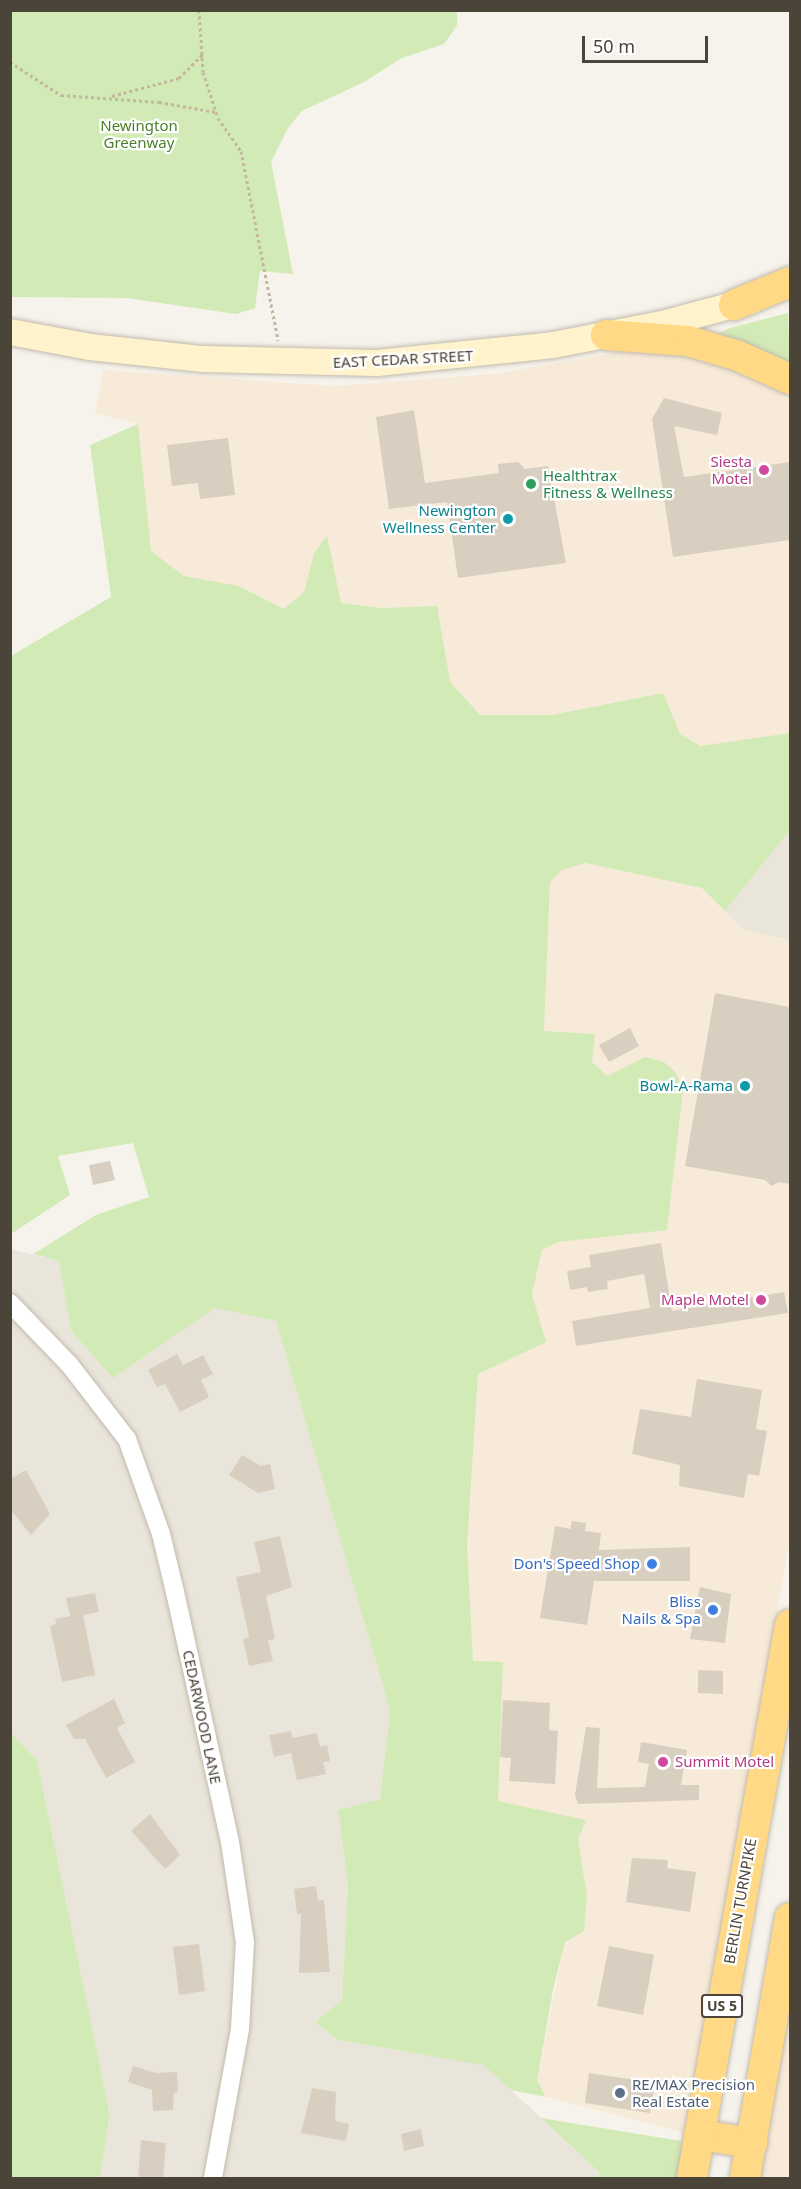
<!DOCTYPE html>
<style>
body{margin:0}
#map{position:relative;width:801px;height:2189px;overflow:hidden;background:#f6f3ec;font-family:"Noto Sans",sans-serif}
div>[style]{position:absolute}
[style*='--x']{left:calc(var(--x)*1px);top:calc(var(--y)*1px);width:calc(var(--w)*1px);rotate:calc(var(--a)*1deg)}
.residential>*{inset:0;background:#eae5da}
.commercial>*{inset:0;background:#f7ead8}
.green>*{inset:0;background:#d2eab5}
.building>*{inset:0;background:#d8cfc1}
.path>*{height:3px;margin-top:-1.5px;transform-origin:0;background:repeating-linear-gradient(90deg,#c4b79f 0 3px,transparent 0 6px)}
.roads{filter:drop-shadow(0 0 2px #c2bbae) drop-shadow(0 0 2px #c2bbae)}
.minor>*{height:18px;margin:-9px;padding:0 9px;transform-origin:9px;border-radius:9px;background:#fff}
.secondary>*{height:26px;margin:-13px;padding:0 13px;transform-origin:13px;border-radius:13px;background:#fff3cd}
.trunk>*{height:30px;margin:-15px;padding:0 15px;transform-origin:15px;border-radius:15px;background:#ffd985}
.dots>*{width:16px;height:16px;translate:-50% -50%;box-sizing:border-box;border:3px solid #fff;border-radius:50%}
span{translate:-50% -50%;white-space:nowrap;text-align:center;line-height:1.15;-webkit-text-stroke:4.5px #fff;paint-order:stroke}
.shield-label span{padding:2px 4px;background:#fff;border:2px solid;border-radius:4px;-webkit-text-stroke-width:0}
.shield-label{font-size:14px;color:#4b4439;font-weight:700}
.park-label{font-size:15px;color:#4a7f2a}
.street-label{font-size:15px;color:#4b4439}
.hotel-label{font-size:15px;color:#b23c85}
.right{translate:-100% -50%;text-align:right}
.left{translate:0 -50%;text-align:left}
.leisure-label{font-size:15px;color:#27864d}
.culture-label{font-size:15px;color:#0d838f}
.shop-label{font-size:15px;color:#366cbe}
.service-label{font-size:15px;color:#4e5e75}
.frame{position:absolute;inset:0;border:12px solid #4b4439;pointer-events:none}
.scale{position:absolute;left:582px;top:36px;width:126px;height:27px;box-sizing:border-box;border:3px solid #4b4439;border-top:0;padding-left:8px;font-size:18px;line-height:21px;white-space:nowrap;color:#4b4439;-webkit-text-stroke:4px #fff;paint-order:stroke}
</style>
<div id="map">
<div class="residential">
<i style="clip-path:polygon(790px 830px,790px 940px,744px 930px,725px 911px)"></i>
<i style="clip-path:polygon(10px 1249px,59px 1261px,71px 1331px,113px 1377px,215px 1308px,276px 1321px,390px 1710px,380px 1799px,338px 1810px,348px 1885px,342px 2000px,315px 2022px,338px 2040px,484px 2065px,600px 2173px,596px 2178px,100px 2178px,110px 2115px,37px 1760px,11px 1733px)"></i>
</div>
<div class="commercial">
<i style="clip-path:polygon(662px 345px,790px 386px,790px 733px,700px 746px,680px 734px,663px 693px,552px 715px,480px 715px,450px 683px,437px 606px,381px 608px,341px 603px,314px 553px,304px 592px,284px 609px,239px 586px,184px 576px,151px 551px,138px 424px,95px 413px,103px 370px,335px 386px,494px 374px)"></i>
<i style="clip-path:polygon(584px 863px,702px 888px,744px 930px,790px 940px,790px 1538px,686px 2133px,546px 2097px,537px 2081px,565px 1942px,587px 1896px,578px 1839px,498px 1801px,503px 1662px,473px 1662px,467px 1545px,478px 1373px,545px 1342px,532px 1294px,542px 1250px,558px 1242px,667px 1229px,683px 1091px,676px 1073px,645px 1057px,607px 1076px,592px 1062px,594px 1034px,544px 1031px,550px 882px,562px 870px)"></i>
<i style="clip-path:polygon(790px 1974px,790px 2178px,752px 2178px)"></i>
</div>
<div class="green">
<i style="clip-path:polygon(457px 11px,457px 25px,444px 44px,402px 58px,364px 82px,302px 111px,288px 128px,271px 162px,293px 274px,260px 271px,255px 308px,236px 314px,126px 298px,11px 297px,11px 11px)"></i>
<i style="clip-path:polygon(788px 313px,790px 371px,716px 335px,727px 329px)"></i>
<i style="clip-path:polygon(138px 424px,151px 551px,184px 576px,239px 586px,284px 609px,304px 592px,314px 553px,327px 536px,341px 603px,381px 608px,437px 606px,450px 682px,480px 715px,552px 715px,663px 693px,680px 734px,700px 746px,790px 733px,790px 830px,725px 911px,702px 888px,585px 863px,562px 870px,550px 882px,544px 1031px,595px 1034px,592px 1062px,607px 1076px,645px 1057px,664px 1062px,676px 1073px,683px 1090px,667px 1230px,558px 1242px,542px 1250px,532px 1294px,546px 1342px,478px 1374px,467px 1545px,473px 1661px,503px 1662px,498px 1801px,586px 1820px,578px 1839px,587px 1896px,584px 1931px,565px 1942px,553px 1990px,537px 2081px,546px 2097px,511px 2090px,483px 2065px,338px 2040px,315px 2022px,342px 2000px,348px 1885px,338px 1810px,380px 1799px,390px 1710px,276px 1321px,215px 1308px,113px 1378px,71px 1331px,59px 1261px,33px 1254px,96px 1215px,149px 1197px,133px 1143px,58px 1156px,70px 1195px,11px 1234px,11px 656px,111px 597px,90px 445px)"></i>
<i style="clip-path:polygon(11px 1733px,37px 1760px,110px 2115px,100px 2178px,11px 2178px)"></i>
<i style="clip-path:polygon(541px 2118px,687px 2142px,680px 2178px,596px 2178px,600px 2173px)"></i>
</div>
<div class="building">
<i style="clip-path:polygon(664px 398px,722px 413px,717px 435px,674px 426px,684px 477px,790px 462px,790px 540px,673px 557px,652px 419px)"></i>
<i style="clip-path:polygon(414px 410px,425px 483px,499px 473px,498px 464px,518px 462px,525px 469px,548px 466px,566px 563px,458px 578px,447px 502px,389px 509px,376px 417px)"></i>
<i style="clip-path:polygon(228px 438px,235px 495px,200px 499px,198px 483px,172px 486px,167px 445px)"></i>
<i style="clip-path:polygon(715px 993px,790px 1007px,790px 1184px,779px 1182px,772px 1186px,765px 1180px,685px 1166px)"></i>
<i style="clip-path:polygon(630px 1028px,639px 1046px,609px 1062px,599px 1045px)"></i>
<i style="clip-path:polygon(110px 1161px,115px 1180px,93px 1185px,89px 1165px)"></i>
<i style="clip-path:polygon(661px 1243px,672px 1311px,784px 1292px,788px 1313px,576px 1346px,572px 1321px,650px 1308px,644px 1274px,607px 1281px,608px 1289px,588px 1292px,587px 1287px,570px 1290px,567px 1271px,591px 1267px,589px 1255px)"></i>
<i style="clip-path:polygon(177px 1354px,183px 1365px,203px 1355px,213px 1374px,201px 1380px,209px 1397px,180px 1412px,165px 1384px,157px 1387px,148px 1370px)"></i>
<i style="clip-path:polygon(697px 1379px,762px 1390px,756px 1429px,767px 1431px,764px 1448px,759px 1476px,748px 1474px,744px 1498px,679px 1486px,680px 1465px,632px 1454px,640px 1409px,691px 1417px)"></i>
<i style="clip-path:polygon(242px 1455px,261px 1466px,270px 1464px,275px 1489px,258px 1493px,229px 1475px)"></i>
<i style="clip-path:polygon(26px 1470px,50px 1514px,31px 1535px,10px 1509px,10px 1479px)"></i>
<i style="clip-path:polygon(572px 1521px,586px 1523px,585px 1531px,601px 1533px,599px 1550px,690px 1547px,690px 1581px,594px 1581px,587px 1625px,540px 1618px,555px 1526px,570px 1529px)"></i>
<i style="clip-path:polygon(280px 1536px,292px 1587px,266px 1596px,275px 1639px,268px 1640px,273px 1661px,249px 1666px,243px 1639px,249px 1637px,236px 1577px,261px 1572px,254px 1542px)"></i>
<i style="clip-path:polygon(700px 1587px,731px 1594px,725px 1643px,690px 1639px)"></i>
<i style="clip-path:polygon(95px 1593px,99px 1612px,83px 1615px,95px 1675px,62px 1682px,50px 1626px,56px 1624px,55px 1619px,70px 1616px,66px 1598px)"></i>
<i style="clip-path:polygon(698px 1670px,723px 1671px,723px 1694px,698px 1693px)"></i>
<i style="clip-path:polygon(114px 1699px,125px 1723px,117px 1728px,135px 1762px,106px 1778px,85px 1739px,74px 1739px,66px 1725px)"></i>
<i style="clip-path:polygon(503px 1700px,550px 1703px,549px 1730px,558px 1731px,555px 1784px,509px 1781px,511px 1758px,500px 1757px)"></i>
<i style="clip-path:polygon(586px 1727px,600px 1728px,597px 1788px,645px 1787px,649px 1764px,638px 1762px,641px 1742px,687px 1750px,681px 1785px,699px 1785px,699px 1800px,578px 1804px,575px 1795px)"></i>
<i style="clip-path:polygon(291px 1731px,292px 1738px,317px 1733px,320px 1747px,327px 1745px,330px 1761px,323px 1762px,326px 1774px,297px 1780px,291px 1753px,274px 1757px,269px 1735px)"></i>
<i style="clip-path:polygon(150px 1814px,180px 1855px,165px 1869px,131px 1831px)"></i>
<i style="clip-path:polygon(632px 1858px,668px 1860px,667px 1868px,696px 1872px,690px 1912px,626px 1902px)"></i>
<i style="clip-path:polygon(316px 1886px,318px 1901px,324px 1900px,330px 1972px,299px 1973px,301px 1914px,297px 1914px,294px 1889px)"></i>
<i style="clip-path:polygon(199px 1944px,205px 1991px,179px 1995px,173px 1947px)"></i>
<i style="clip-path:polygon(609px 1946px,654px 1955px,643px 2015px,597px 2006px)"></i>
<i style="clip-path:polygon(133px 2066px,156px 2073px,177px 2072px,178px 2092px,174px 2093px,173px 2110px,153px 2111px,152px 2090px,128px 2082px)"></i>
<i style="clip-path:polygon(589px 2073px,655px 2083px,650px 2113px,585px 2103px)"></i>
<i style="clip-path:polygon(312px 2088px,336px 2092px,335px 2121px,349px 2124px,346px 2141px,301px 2133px)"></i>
<i style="clip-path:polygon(421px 2129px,424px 2146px,404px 2151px,401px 2134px)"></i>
<i style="clip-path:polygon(141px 2140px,166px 2143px,163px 2178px,138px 2178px)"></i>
</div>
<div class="path">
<i style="--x:199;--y:10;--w:62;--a:86.3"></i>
<i style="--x:203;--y:72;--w:48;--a:71.9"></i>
<i style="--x:218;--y:118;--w:40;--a:55.1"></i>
<i style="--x:241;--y:151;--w:193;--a:78.9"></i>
<i style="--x:10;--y:62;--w:61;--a:32.9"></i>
<i style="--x:61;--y:95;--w:98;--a:4.1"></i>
<i style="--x:159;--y:102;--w:58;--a:10"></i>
<i style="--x:112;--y:96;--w:69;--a:-15"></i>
<i style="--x:179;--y:78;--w:34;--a:-45"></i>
</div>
<div class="roads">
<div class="minor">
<i style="--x:10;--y:1303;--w:85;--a:46"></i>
<i style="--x:69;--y:1364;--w:95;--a:52.3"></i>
<i style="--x:127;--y:1439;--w:101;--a:70.3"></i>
<i style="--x:161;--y:1534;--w:60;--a:76.4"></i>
<i style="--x:175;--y:1592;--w:256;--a:77.6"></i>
<i style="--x:230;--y:1842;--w:101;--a:81.5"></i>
<i style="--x:245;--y:1942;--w:87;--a:93.3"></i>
<i style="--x:240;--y:2029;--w:151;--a:100.3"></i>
</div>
<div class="secondary">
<i style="--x:10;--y:332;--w:81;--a:10.6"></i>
<i style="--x:90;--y:347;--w:114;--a:6.1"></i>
<i style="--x:203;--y:359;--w:174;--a:1.3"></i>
<i style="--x:377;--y:363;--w:177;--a:-5.8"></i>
<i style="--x:553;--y:345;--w:111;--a:-10.9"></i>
<i style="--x:662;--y:324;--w:93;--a:-14.9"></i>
</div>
<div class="trunk">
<i style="--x:734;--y:305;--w:61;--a:-22.3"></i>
<i style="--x:606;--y:335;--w:82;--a:4.2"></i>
<i style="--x:688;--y:341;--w:50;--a:16.3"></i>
<i style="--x:736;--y:355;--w:59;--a:24"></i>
<i style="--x:699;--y:2135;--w:54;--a:8.6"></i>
<i style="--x:692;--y:2178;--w:562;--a:-79.95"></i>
<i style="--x:745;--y:2178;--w:264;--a:-80.2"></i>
</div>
</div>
<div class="dots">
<i style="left:764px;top:470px;background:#d1479c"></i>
<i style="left:531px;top:484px;background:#2e9e5b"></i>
<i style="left:508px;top:519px;background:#0f9aa8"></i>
<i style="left:745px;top:1086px;background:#0f9aa8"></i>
<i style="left:761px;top:1300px;background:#d1479c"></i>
<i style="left:652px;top:1564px;background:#3f7fe0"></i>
<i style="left:713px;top:1610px;background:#3f7fe0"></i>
<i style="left:663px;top:1762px;background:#d1479c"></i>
<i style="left:620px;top:2093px;background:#5c6f8a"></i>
</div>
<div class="shield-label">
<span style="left:722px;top:2006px">US 5</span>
</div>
<div class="park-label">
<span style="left:139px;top:134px">Newington<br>Greenway</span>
</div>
<div class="street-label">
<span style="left:403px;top:359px;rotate:-3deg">EAST CEDAR STREET</span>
<span style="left:202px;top:1717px;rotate:78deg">CEDARWOOD LANE</span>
<span style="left:740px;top:1901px;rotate:-80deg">BERLIN TURNPIKE</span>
</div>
<div class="hotel-label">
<span class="right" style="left:752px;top:470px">Siesta<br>Motel</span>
<span class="right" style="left:749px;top:1300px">Maple Motel</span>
<span class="left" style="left:675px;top:1762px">Summit Motel</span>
</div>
<div class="leisure-label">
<span class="left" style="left:543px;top:484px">Healthtrax<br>Fitness &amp; Wellness</span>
</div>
<div class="culture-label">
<span class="right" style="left:496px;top:519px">Newington<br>Wellness Center</span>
<span class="right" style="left:733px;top:1086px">Bowl-A-Rama</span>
</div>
<div class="shop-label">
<span class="right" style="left:640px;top:1564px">Don's Speed Shop</span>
<span class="right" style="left:701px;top:1610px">Bliss<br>Nails &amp; Spa</span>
</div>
<div class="service-label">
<span class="left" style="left:632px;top:2093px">RE/MAX Precision<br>Real Estate</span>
</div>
<div class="frame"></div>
<div class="scale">50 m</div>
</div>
